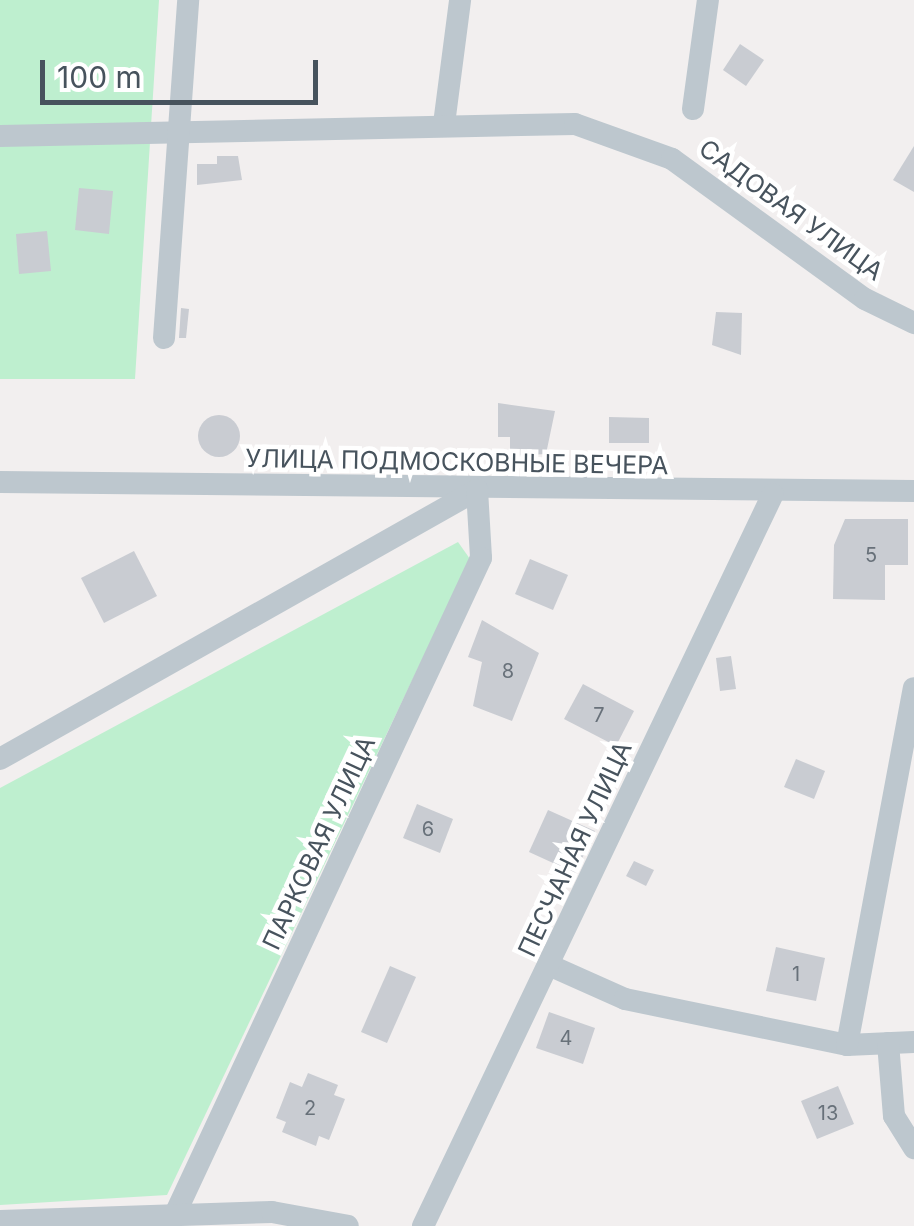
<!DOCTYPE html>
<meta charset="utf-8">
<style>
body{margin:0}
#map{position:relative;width:914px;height:1226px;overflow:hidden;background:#f2efef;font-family:Inter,sans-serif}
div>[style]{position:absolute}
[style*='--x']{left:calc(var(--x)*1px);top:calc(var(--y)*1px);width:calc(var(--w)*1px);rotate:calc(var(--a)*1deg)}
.green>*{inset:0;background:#beefcf}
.building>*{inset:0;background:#c9ccd2}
.round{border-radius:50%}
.minor>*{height:22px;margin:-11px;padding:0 11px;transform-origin:11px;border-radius:11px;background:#bdc7ce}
span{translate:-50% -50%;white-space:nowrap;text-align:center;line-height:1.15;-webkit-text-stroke:9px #fff;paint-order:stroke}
.number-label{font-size:20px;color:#68717a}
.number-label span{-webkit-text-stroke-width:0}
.street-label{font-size:25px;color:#47535d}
.scale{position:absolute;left:40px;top:60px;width:278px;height:45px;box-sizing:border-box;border:5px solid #47535d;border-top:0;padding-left:12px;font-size:30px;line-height:35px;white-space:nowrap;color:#47535d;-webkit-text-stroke:8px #fff;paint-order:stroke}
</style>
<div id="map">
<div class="green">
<i style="clip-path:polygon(0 0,159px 0,135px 379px,0 379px)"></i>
<i style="clip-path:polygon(458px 542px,470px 559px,167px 1195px,0 1205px,0 788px)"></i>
</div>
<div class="building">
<i style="clip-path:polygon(740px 44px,764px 60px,746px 86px,723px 70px)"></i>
<i style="clip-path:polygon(914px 146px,914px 192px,893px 180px)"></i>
<i style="clip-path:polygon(217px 156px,238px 156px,242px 180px,197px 185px,197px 164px,217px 164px)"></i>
<i style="clip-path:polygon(79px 188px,113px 191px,109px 234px,75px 230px)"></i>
<i style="clip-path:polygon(47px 231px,51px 271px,19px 274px,16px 234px)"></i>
<i style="clip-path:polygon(181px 308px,189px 309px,186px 338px,179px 338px)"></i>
<i style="clip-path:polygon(716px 312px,742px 313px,741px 355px,712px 345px)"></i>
<i style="clip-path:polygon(498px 403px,555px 411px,546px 454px,510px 456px,510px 437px,498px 437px)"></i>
<i class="round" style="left:198px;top:415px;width:42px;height:42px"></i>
<i style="clip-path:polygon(609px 417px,649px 418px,649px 443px,609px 443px)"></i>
<i style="clip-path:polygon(845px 519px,908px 519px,908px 565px,885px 565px,885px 600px,833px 599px,834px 545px)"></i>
<i style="clip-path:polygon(134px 551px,157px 596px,104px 623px,81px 578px)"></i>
<i style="clip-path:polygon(530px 559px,568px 575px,553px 610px,515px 594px)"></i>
<i style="clip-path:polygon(482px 620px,539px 653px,512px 721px,473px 706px,482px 662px,468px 657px)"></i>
<i style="clip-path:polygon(731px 656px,736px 689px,720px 691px,716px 658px)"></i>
<i style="clip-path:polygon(583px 684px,634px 711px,616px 746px,564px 719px)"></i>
<i style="clip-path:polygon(796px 759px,825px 771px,814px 799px,784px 787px)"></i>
<i style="clip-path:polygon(417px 804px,453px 819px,440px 853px,403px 838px)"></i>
<i style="clip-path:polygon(548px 810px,595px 831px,575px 873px,529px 852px)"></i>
<i style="clip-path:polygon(634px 861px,654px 870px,646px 886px,626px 876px)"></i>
<i style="clip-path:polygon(776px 947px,825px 958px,816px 1001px,766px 991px)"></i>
<i style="clip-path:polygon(390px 966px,416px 977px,387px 1043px,361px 1032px)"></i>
<i style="clip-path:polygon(549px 1012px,595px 1028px,583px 1064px,536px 1048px)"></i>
<i style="clip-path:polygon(308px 1073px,338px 1085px,334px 1095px,345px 1099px,329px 1140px,319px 1136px,316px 1146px,282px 1132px,286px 1122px,276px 1118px,290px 1082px,302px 1087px)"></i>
<i style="clip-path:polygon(838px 1086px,854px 1124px,817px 1139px,801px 1101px)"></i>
</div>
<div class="minor">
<i style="--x:693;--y:109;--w:110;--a:-82.2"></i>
<i style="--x:444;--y:124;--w:125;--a:-82.6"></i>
<i style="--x:0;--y:136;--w:575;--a:-1.2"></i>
<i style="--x:575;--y:124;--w:103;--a:19.8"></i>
<i style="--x:672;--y:159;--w:238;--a:36"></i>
<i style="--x:865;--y:299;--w:55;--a:26.1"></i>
<i style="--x:164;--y:338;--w:339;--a:-85.9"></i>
<i style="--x:0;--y:482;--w:914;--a:0.56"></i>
<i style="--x:0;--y:759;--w:548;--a:-29.42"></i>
<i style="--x:477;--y:490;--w:68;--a:86.6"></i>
<i style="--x:481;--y:558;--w:722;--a:115"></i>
<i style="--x:551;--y:966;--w:81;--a:24"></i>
<i style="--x:625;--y:999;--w:227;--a:11.7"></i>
<i style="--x:847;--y:1045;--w:67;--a:-2.6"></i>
<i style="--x:888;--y:1043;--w:73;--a:85.3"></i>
<i style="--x:894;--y:1116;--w:38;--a:58"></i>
<i style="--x:847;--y:1045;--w:363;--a:-79.4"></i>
<i style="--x:0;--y:1221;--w:272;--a:-1.9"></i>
<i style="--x:272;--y:1212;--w:77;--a:10.4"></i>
<i style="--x:423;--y:1226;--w:811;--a:-64.45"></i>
</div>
<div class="number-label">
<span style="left:871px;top:555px">5</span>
<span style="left:508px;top:671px">8</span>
<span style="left:599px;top:715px">7</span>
<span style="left:428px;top:829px">6</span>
<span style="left:796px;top:974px">1</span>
<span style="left:566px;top:1038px">4</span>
<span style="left:310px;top:1108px">2</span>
<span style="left:828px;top:1113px">13</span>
</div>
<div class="street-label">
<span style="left:791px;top:210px;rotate:36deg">САДОВАЯ УЛИЦА</span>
<span style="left:457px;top:462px;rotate:1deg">УЛИЦА ПОДМОСКОВНЫЕ ВЕЧЕРА</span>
<span style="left:319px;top:843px;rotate:-65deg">ПАРКОВАЯ УЛИЦА</span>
<span style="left:575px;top:849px;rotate:-65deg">ПЕСЧАНАЯ УЛИЦА</span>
</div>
<div class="scale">100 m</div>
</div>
